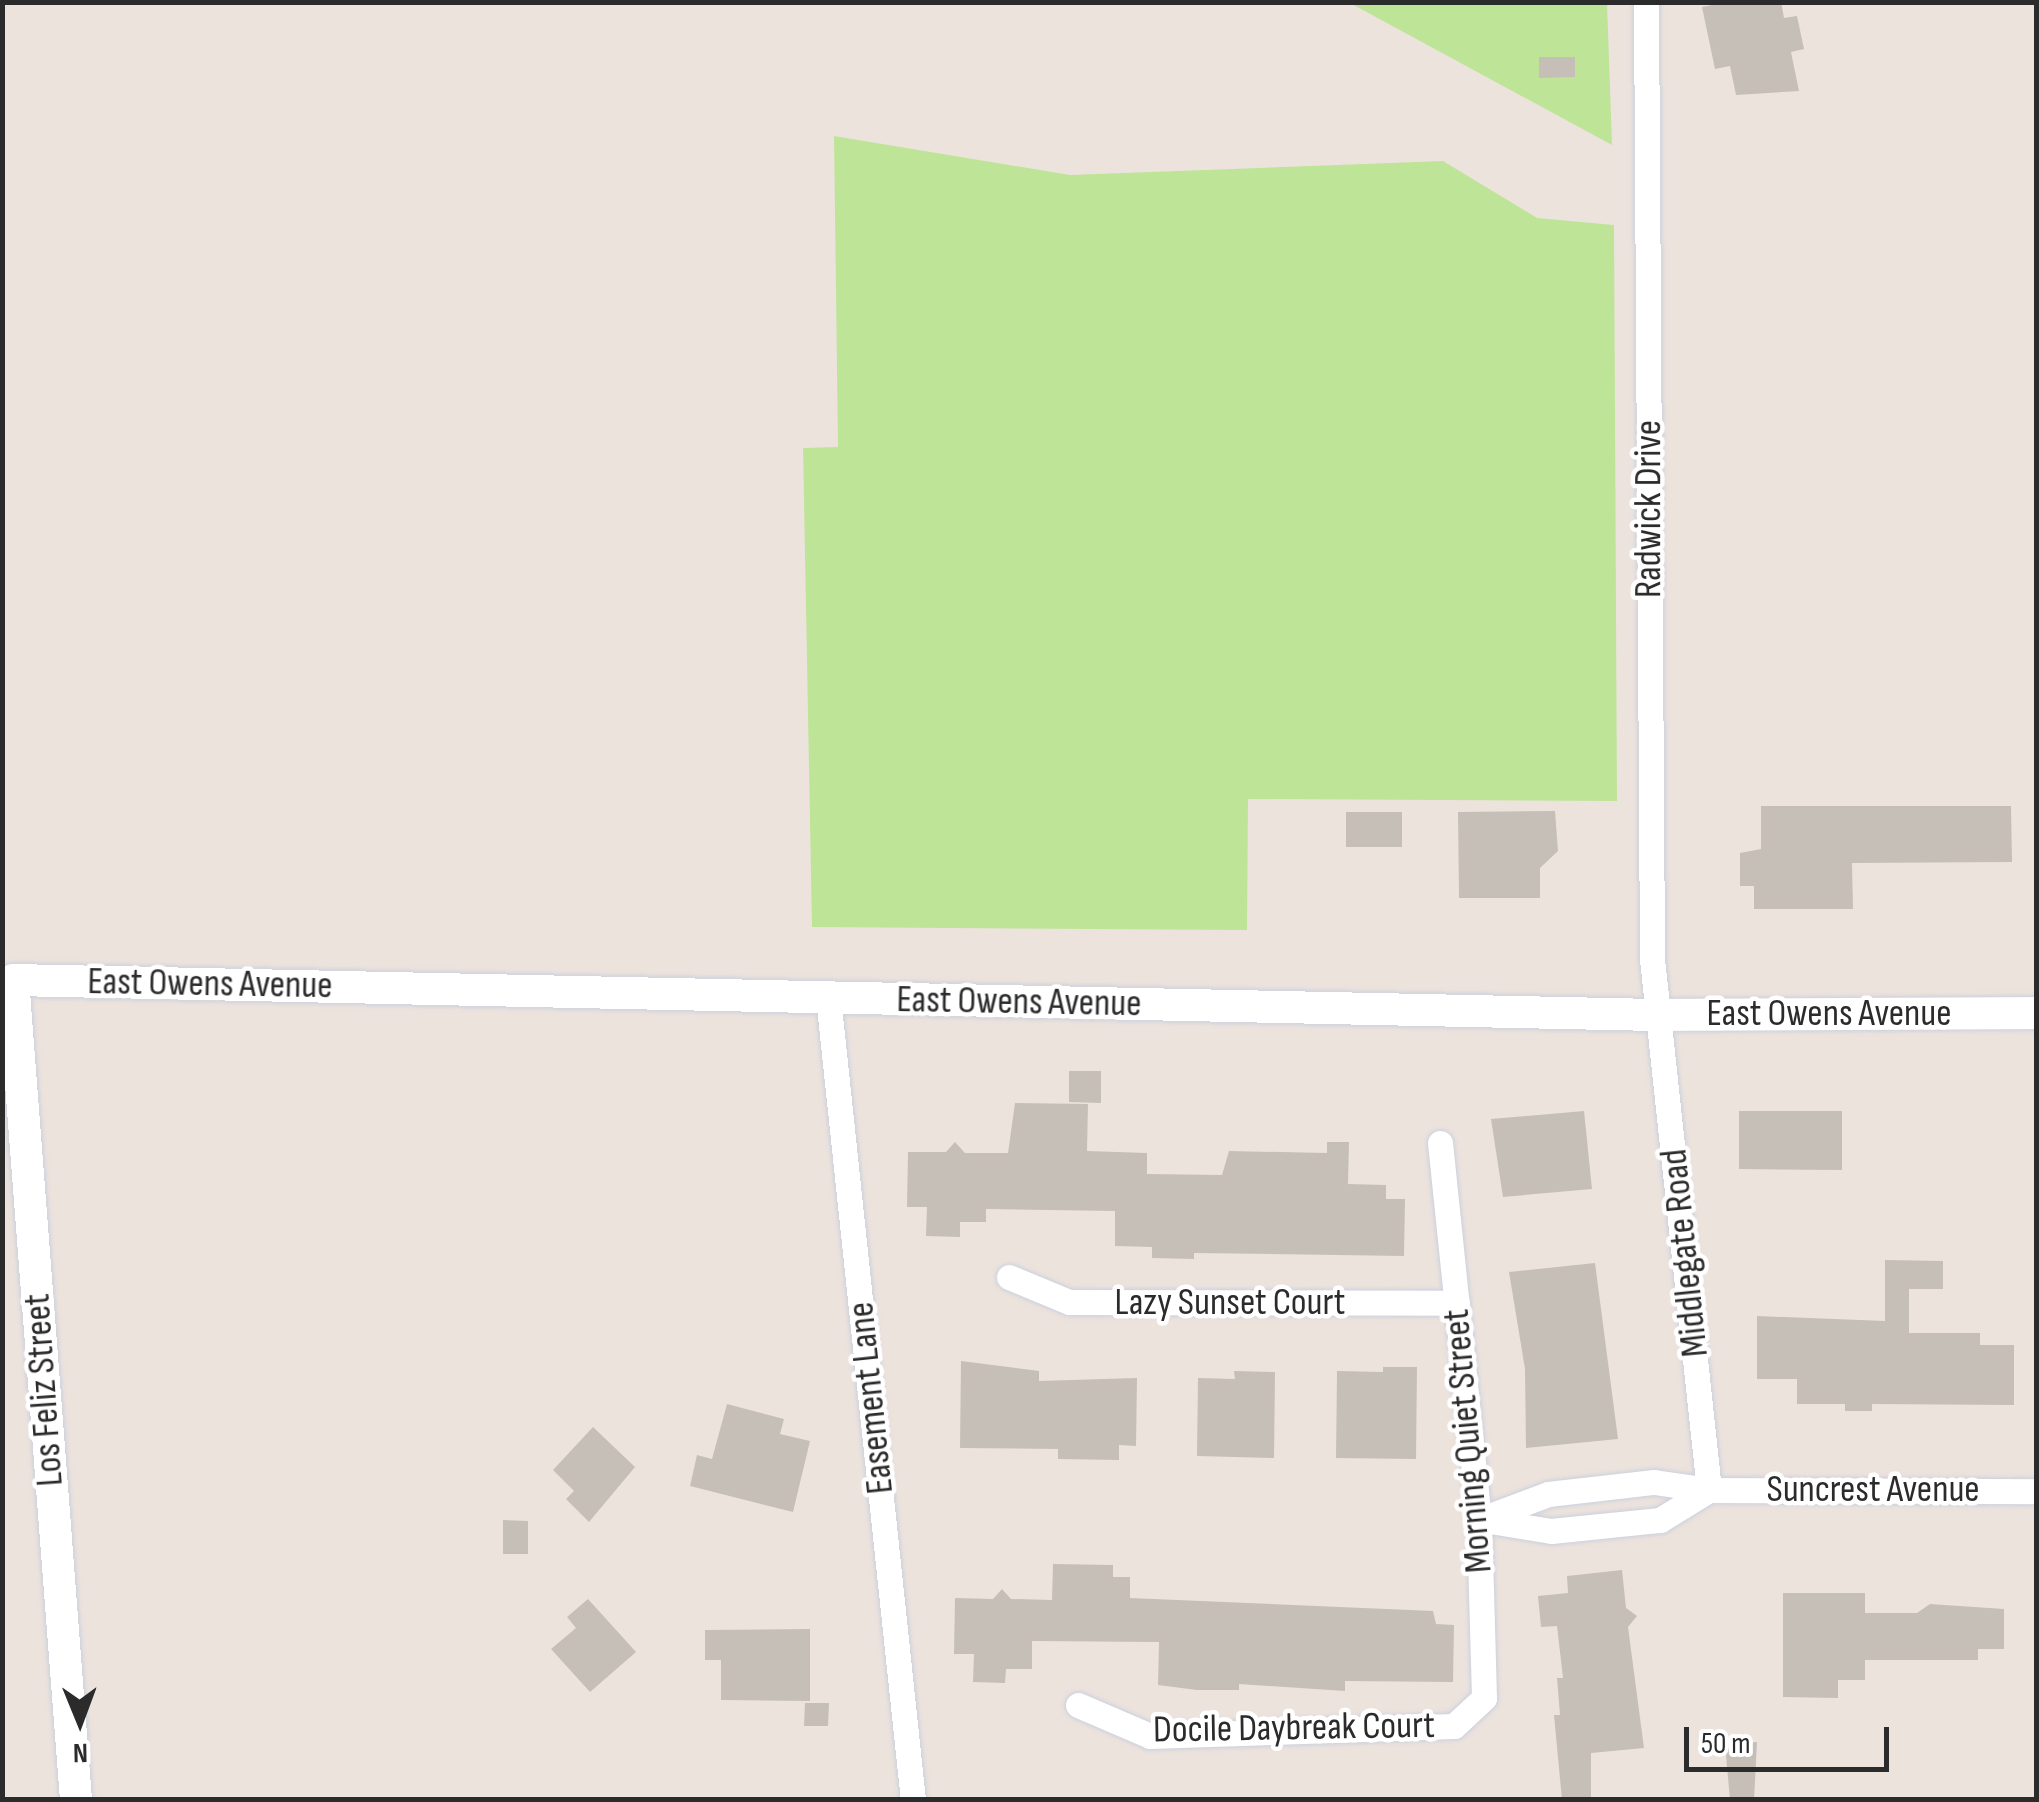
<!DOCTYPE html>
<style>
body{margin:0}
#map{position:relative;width:2039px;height:1802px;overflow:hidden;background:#ede3dd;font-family:"Sofia Sans Condensed",sans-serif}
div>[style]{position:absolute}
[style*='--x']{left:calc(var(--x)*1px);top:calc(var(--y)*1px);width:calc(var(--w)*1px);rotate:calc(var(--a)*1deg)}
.green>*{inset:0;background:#bee498}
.building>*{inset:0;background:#c5bfb8}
.roads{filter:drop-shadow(0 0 2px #cbd1dd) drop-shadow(0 0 2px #cbd1dd)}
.minor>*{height:25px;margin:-12.5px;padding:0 12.5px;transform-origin:12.5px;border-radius:12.5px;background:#fff}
.tertiary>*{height:32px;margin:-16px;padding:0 16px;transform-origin:16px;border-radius:16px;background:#fff}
span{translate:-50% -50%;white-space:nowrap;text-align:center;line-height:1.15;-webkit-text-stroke:9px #fff;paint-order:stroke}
.street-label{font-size:38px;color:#2b2b2b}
.frame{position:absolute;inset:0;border:5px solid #2b2b2b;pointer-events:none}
.north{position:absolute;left:30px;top:1672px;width:100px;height:100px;-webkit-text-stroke:8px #fff;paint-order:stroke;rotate:179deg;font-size:28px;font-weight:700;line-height:40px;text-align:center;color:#2b2b2b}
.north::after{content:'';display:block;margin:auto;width:35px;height:45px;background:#2b2b2b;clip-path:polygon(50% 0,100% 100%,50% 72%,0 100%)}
.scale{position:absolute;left:1684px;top:1727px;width:205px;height:45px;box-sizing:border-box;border:5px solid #2b2b2b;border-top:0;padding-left:12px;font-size:30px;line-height:35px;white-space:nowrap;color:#2b2b2b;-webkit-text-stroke:8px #fff;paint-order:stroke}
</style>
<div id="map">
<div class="green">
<i style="clip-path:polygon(1350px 3px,1607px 3px,1612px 145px)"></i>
<i style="clip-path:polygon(834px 136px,1070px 175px,1443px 161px,1537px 218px,1614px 225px,1617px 801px,1248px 799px,1247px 930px,812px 927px,803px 448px,838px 447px)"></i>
</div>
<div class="building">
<i style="clip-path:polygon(1727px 2px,1781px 2px,1784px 18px,1797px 16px,1804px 49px,1791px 52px,1799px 91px,1736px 95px,1730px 66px,1715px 69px,1702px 7px)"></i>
<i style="clip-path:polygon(1539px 57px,1575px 57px,1575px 77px,1539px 78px)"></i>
<i style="clip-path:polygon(1761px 806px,2011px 806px,2012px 862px,1852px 863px,1853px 909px,1754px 909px,1754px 886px,1740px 886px,1740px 853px,1761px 849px)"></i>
<i style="clip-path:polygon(1555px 811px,1558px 851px,1540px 868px,1540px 898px,1459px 898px,1458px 812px)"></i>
<i style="clip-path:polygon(1346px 812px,1402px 812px,1402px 847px,1346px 847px)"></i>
<i style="clip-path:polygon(1069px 1071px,1101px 1071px,1101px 1103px,1069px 1102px)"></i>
<i style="clip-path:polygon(1015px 1103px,1088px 1104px,1087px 1151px,1147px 1153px,1147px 1174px,1222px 1175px,1229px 1151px,1327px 1153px,1327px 1142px,1349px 1142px,1348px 1184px,1386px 1185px,1386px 1199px,1405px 1199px,1404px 1256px,1194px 1253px,1194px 1259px,1152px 1258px,1152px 1247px,1115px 1246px,1115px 1211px,986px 1209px,986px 1222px,960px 1222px,960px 1237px,926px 1236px,927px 1207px,907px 1207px,908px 1152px,946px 1152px,955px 1142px,965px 1153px,1008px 1153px)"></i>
<i style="clip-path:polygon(1584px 1111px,1592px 1189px,1503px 1197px,1491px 1119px)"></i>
<i style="clip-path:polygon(1739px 1111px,1842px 1111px,1842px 1170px,1739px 1169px)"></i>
<i style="clip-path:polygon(1885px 1260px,1943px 1261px,1943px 1289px,1909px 1289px,1909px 1333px,1980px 1333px,1980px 1345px,2014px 1345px,2014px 1405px,1872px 1404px,1872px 1411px,1845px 1411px,1845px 1404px,1797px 1404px,1797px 1379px,1757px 1379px,1757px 1316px,1885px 1321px)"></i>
<i style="clip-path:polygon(1595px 1263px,1618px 1439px,1526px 1448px,1525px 1369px,1509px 1272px)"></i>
<i style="clip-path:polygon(961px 1361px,1039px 1371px,1039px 1381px,1137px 1378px,1136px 1446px,1119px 1445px,1119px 1460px,1058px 1459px,1058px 1449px,960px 1448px)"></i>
<i style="clip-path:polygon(1383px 1367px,1417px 1367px,1416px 1459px,1336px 1458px,1337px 1371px,1383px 1372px)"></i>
<i style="clip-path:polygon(1234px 1371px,1275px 1372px,1274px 1458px,1197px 1456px,1198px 1378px,1235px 1379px)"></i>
<i style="clip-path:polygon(727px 1404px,784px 1419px,780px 1434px,810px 1441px,793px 1512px,690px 1486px,697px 1455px,712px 1459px)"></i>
<i style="clip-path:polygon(593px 1427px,635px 1467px,589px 1522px,566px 1499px,574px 1491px,553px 1470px)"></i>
<i style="clip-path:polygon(503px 1520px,528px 1521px,528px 1554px,503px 1554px)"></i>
<i style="clip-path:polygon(1053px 1564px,1113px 1565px,1113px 1577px,1130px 1577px,1130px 1598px,1433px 1611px,1436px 1624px,1454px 1625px,1453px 1682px,1345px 1681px,1345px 1691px,1239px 1684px,1239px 1690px,1197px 1690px,1158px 1685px,1159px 1642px,1032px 1641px,1032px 1669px,1006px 1669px,1005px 1683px,973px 1682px,974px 1654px,954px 1654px,955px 1598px,993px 1599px,1002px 1589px,1011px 1599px,1052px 1600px)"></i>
<i style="clip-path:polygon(1622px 1570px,1626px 1608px,1637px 1616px,1628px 1627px,1644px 1748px,1591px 1753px,1591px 1800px,1562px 1800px,1554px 1715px,1560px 1715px,1557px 1678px,1563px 1678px,1557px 1626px,1541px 1627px,1538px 1596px,1568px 1593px,1567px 1576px)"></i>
<i style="clip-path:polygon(1783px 1593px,1865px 1593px,1865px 1613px,1917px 1613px,1930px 1604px,2004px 1609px,2004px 1649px,1978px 1649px,1978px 1660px,1865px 1660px,1865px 1680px,1838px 1680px,1838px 1698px,1783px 1697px)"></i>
<i style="clip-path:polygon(588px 1599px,636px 1652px,590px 1692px,551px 1649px,576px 1628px,567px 1617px)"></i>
<i style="clip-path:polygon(810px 1629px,810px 1701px,721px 1700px,721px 1660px,705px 1660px,705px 1630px)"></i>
<i style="clip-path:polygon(805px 1703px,829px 1703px,828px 1726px,804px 1726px)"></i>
<i style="clip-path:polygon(1757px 1742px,1754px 1800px,1730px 1800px,1725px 1744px)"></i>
</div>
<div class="roads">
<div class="minor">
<i style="--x:1646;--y:2;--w:957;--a:89.64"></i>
<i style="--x:1652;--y:959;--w:534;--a:83.87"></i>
<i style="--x:828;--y:997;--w:807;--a:83.96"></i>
<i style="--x:1009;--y:1277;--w:65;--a:22.6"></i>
<i style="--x:1069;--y:1302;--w:388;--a:0.1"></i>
<i style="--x:1479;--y:1520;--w:74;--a:-20.6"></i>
<i style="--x:1548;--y:1494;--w:107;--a:-6.5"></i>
<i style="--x:1654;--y:1482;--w:56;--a:8.3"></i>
<i style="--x:1709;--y:1490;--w:327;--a:0.2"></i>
<i style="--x:1484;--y:1520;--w:68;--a:9.3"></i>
<i style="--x:1551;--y:1531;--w:110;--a:-5.8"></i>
<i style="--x:1660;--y:1520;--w:57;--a:-31.5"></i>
<i style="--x:1078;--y:1705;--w:78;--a:23.3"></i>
<i style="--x:1150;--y:1736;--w:304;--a:-1.9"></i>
<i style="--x:1454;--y:1726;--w:41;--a:-43"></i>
<i style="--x:1484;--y:1698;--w:178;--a:-91.6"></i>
<i style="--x:1479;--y:1520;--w:379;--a:-95.9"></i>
</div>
<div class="tertiary">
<i style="--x:76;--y:1800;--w:822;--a:-94.39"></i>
<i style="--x:13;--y:980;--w:1649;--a:1.22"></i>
<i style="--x:1662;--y:1015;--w:374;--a:-0.3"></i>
</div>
</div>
<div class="street-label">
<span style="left:1649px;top:509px;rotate:-90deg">Radwick Drive</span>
<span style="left:210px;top:984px;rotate:1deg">East Owens Avenue</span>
<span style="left:1019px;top:1002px;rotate:1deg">East Owens Avenue</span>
<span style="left:1829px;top:1014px">East Owens Avenue</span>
<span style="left:1685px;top:1253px;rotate:-96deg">Middlegate Road</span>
<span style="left:1230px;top:1303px">Lazy Sunset Court</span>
<span style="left:44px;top:1390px;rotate:-94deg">Los Feliz Street</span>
<span style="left:871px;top:1398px;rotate:-96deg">Easement Lane</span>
<span style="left:1468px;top:1441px;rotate:-95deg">Morning Quiet Street</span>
<span style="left:1873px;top:1490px">Suncrest Avenue</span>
<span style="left:1294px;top:1728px;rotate:-1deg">Docile Daybreak Court</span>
</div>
<div class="frame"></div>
<div class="north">N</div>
<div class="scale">50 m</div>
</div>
